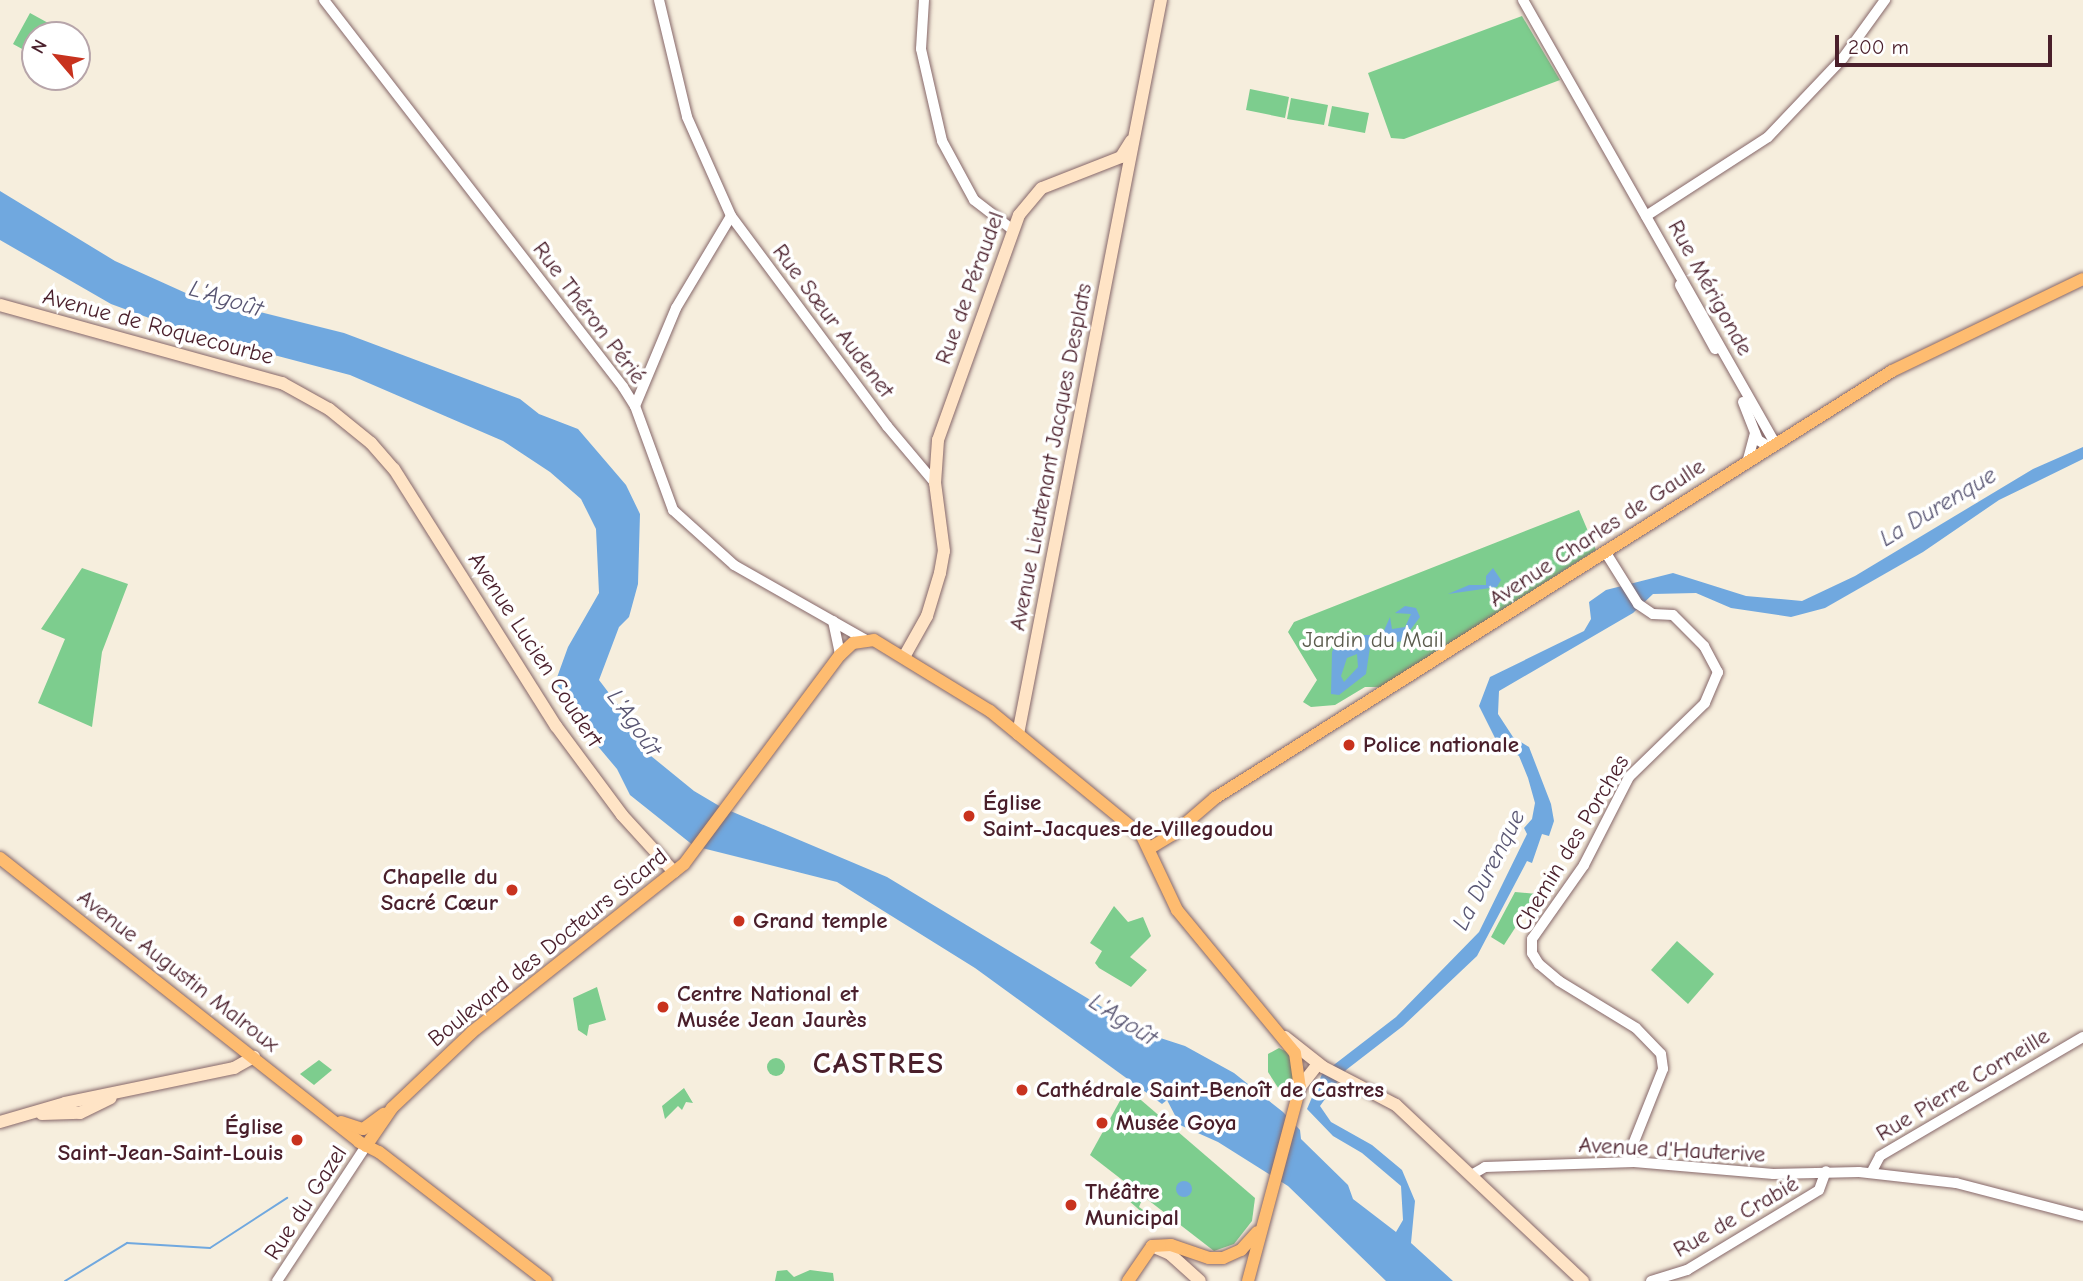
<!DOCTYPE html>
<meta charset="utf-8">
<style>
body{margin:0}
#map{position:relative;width:2083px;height:1281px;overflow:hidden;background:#f6eedd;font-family:"Comic Neue",sans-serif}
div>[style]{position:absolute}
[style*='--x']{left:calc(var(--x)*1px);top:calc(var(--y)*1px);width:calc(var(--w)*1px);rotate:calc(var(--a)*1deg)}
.green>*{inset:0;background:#7dcd8e}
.round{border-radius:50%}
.water>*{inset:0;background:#70a8df}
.stream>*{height:2px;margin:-1px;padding:0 1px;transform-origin:1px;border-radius:1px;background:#70a8df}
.roads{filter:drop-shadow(0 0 2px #866769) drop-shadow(0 0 2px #866769)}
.tertiary>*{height:10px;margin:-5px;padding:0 5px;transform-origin:5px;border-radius:5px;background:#fff}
.secondary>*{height:12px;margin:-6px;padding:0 6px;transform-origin:6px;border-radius:6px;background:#ffe4c6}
.primary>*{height:12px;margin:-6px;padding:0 6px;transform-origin:6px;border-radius:6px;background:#febc70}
.dots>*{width:19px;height:19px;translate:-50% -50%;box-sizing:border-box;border:4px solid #fff;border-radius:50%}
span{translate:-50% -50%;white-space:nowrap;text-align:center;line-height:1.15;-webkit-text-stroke:7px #fff;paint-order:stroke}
.street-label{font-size:23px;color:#4a1f2b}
.park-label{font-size:23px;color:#5c5c4e}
.poi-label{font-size:23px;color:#4a1f2b;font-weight:700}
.left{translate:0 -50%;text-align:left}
.right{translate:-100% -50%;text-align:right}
.water-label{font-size:24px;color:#595673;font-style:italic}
.district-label{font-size:30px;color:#4a1f2b;font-weight:700;letter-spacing:2px}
.north{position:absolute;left:21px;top:21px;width:70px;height:70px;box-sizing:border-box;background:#fff;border:2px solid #b7a5aa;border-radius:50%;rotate:299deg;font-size:19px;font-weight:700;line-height:28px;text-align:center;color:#4a1f2b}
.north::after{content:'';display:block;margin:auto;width:24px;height:32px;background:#c8321e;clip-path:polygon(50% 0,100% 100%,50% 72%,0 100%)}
.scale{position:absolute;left:1835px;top:35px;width:217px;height:32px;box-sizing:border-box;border:4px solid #4a1f2b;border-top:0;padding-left:9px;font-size:21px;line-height:24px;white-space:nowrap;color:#4a1f2b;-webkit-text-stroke:5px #fff;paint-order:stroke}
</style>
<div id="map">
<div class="green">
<i style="clip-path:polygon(30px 13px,70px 35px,35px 35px,35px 56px,13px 44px)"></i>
<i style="clip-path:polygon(1522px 16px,1560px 80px,1404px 139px,1391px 138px,1368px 73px)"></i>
<i style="clip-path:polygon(1250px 89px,1289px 97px,1285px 118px,1246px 110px)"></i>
<i style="clip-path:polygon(1291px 98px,1328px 105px,1324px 125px,1287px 119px)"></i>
<i style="clip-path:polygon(1332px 106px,1369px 113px,1365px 133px,1328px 126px)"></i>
<i style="clip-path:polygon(1579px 510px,1596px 550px,1382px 687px,1365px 687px,1335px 705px,1311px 707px,1303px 702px,1317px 680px,1288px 632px,1294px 622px)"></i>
<i style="clip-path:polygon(82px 568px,128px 584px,102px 652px,92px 727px,38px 703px,65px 639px,41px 629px)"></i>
<i style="clip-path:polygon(1515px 892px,1537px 894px,1504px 945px,1491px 937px)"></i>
<i style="clip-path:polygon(1114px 906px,1128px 922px,1143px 917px,1151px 936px,1130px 957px,1147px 970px,1131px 987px,1099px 968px,1095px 963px,1102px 951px,1090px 943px)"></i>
<i style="clip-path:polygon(1677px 941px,1714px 974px,1688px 1004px,1651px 970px)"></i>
<i style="clip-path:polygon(597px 987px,606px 1020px,589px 1025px,587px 1036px,578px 1030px,573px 998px)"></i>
<i style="clip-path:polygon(1279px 1048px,1291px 1054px,1294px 1084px,1284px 1097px,1268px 1072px,1268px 1054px)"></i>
<i class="round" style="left:767px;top:1058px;width:18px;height:18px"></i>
<i style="clip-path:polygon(319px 1060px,332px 1070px,314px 1085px,300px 1074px)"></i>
<i style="clip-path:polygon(684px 1088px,693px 1103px,686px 1102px,682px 1110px,678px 1106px,665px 1119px,662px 1106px)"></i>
<i style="clip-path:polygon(1127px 1088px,1255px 1198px,1252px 1221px,1234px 1244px,1214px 1251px,1090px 1155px)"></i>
<i style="clip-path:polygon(1114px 1180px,1141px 1202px,1139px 1207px,1156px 1219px,1153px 1222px,1111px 1185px)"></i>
<i style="clip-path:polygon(787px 1270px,794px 1277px,810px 1270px,833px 1273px,834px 1281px,775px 1281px,777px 1271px)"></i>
</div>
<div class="water">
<i style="clip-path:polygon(0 191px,115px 261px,188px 294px,344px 333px,520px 399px,539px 414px,578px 429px,626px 485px,640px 514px,638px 584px,629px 617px,619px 627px,599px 680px,634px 726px,640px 747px,694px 791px,721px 807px,887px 877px,1145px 1033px,1185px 1046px,1234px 1073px,1283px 1112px,1300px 1130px,1301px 1139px,1348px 1185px,1353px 1199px,1396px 1232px,1403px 1220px,1401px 1186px,1362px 1153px,1333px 1136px,1307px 1109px,1322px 1074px,1396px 1017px,1479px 932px,1527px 834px,1524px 828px,1532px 819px,1535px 803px,1528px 778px,1519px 756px,1498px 744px,1479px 706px,1490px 677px,1584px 631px,1591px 619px,1589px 602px,1606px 590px,1673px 573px,1746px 596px,1802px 601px,1855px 576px,2033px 469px,2083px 447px,2083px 459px,1999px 500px,1923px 552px,1825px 608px,1791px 617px,1731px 608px,1696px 593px,1653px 594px,1633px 613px,1499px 691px,1498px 714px,1513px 737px,1529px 747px,1551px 804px,1554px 821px,1549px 836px,1542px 834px,1532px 863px,1527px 861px,1477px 956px,1403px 1026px,1346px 1070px,1320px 1106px,1331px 1122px,1372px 1145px,1402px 1170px,1415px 1201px,1411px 1243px,1453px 1281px,1386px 1281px,1288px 1186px,1218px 1142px,1180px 1125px,1167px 1100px,1162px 1104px,975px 968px,837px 882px,694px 846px,630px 795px,617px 769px,580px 725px,567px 696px,555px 683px,568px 647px,599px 593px,596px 529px,581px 499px,550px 472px,503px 441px,350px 375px,190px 333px,111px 304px,0 240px)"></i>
<i style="clip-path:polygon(1493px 568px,1501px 580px,1497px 587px,1448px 594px,1469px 585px,1486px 585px,1486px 576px)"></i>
<i style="clip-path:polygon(evenodd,1405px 606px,1416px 608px,1420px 617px,1402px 641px,1370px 647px,1366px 674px,1339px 695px,1331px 694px,1332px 652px,1337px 641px,1347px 635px,1382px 635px,1390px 617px,1392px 629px,1405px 627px,1411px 614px,1395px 613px,1405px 606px,1357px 654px,1358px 667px,1344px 682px,1341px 676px,1347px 658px,1357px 654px)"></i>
<i class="round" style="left:1176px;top:1181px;width:16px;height:16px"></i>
</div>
<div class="stream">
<i style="--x:65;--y:1281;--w:73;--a:-31.5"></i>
<i style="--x:127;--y:1243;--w:83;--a:3.4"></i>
<i style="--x:210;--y:1248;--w:92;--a:-33"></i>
</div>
<div class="roads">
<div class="tertiary">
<i style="--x:324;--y:0;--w:489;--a:52.3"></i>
<i style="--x:623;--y:387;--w:22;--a:58"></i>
<i style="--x:635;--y:406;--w:111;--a:69.9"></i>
<i style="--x:673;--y:510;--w:82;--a:42"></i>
<i style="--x:734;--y:565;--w:150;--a:29.6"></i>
<i style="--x:659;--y:0;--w:120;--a:76.5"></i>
<i style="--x:687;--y:117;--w:108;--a:66"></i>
<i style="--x:731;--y:216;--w:262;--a:53.4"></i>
<i style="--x:887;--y:426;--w:75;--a:49.9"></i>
<i style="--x:924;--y:0;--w:49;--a:93.5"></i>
<i style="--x:921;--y:49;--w:94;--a:77.1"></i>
<i style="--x:942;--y:141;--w:67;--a:61.5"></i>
<i style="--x:974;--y:200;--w:49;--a:37.6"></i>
<i style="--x:1523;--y:0;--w:512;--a:60.38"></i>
<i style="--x:1646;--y:216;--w:145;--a:-32.9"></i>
<i style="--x:1768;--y:137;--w:109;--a:-46.5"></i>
<i style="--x:1843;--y:58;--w:72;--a:-54.1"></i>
<i style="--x:1680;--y:285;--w:73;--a:61.3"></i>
<i style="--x:1743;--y:402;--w:41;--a:68.5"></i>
<i style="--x:1758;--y:440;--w:15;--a:32"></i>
<i style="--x:635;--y:406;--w:106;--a:-67.3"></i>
<i style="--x:676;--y:308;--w:107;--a:-59.1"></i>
<i style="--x:1747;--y:463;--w:31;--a:-75"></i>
<i style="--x:1606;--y:553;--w:60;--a:57.9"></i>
<i style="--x:1638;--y:604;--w:18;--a:34"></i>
<i style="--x:1653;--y:614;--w:20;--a:3"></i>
<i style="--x:1673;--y:615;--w:44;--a:45"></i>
<i style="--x:1704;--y:646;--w:30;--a:62"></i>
<i style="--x:1718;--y:672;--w:34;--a:113"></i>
<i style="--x:1705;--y:703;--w:106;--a:135.8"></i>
<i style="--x:1629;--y:777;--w:99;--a:117.1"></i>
<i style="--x:1584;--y:865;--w:90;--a:125.1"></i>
<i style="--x:1532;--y:939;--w:14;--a:90"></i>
<i style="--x:1532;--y:953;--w:13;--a:58"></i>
<i style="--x:1539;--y:964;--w:26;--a:40"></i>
<i style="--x:1559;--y:981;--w:90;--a:31.4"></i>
<i style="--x:1636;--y:1028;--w:36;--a:46"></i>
<i style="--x:1661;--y:1054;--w:15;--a:82"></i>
<i style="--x:1663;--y:1069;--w:100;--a:111.7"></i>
<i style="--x:833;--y:621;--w:35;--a:78"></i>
<i style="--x:1871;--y:1173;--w:19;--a:-62"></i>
<i style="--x:1880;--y:1156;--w:235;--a:-30.4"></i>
<i style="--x:1473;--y:1174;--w:14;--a:-30"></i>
<i style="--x:1485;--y:1167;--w:149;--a:-1.9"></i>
<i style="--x:1634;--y:1162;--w:140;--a:4.9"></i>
<i style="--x:1773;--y:1174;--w:86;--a:-1.3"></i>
<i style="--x:1859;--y:1172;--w:98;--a:6.5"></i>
<i style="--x:1956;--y:1183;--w:131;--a:14.6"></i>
<i style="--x:277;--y:1281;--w:162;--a:-56.6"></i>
<i style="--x:1651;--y:1281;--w:38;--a:-17"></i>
<i style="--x:1687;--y:1270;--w:154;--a:-31.2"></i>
<i style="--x:1819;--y:1190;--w:20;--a:-70"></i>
</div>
<div class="secondary">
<i style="--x:0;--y:305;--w:293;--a:15.5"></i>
<i style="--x:282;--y:383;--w:54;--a:29"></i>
<i style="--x:329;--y:409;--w:54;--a:39"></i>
<i style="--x:371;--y:443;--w:35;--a:49"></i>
<i style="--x:394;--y:469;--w:304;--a:57.8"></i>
<i style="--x:556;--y:726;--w:111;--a:53.4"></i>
<i style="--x:622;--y:815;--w:77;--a:47.6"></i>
<i style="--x:904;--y:657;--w:47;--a:-60.7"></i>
<i style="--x:927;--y:616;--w:45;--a:-73.2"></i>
<i style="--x:940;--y:573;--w:22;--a:-80"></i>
<i style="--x:944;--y:551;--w:69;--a:-97.5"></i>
<i style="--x:935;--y:483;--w:43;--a:-86"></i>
<i style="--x:938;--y:440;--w:239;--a:-70.2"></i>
<i style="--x:1019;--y:215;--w:35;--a:-50"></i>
<i style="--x:1042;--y:188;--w:85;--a:-21.4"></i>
<i style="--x:1121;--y:157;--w:19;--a:-58"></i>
<i style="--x:1018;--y:734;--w:748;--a:-78.98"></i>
<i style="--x:1285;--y:1037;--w:48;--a:38.3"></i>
<i style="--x:1323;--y:1067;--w:82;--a:27.5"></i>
<i style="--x:1396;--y:1105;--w:257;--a:43.3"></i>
<i style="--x:1300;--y:1087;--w:29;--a:-52"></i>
<i style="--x:42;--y:1114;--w:38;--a:-2"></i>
<i style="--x:80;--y:1113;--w:34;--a:-26"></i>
<i style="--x:0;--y:1122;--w:68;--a:-16.3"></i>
<i style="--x:65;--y:1103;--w:173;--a:-11.7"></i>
<i style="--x:234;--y:1068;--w:23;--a:-29"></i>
<i style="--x:1152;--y:1246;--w:20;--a:24"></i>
<i style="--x:1170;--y:1254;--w:40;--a:42"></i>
</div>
<div class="primary">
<i style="--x:1150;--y:848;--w:26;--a:-31"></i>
<i style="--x:1172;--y:835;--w:57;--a:-40.7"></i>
<i style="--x:1215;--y:798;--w:800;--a:-32.24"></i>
<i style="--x:1892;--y:371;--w:212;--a:-25.7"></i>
<i style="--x:0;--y:858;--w:458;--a:38.3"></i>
<i style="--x:359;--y:1142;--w:22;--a:27"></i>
<i style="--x:379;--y:1152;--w:211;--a:37.7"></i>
<i style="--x:341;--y:1122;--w:23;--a:18"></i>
<i style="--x:363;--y:1129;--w:26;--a:-36"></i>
<i style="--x:366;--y:1146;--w:46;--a:-55.6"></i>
<i style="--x:392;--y:1108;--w:110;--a:-43.5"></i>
<i style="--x:472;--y:1032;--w:270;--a:-38.4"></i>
<i style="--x:684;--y:864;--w:261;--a:-53.3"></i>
<i style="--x:840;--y:655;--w:18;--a:-43"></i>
<i style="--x:853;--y:643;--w:21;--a:-8"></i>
<i style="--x:874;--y:640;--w:136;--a:31.5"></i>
<i style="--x:990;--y:711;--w:197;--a:39.4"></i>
<i style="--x:1142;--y:836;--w:82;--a:64.7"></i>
<i style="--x:1177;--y:910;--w:185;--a:50.5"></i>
<i style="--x:1295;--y:1053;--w:34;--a:82"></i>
<i style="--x:1300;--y:1087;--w:201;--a:105"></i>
<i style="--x:1128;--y:1281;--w:42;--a:-55.6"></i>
<i style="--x:1152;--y:1246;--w:19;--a:-3"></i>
<i style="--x:1171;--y:1245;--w:40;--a:18.9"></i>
<i style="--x:1209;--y:1258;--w:14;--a:0"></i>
<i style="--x:1223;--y:1258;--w:20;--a:-24"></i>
<i style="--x:1241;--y:1250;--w:24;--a:-48"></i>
</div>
</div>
<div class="dots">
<i style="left:1349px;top:745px;background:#c8321e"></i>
<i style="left:969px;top:816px;background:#c8321e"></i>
<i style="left:512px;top:890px;background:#c8321e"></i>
<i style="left:739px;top:921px;background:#c8321e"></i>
<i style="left:663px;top:1007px;background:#c8321e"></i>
<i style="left:1022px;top:1090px;background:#c8321e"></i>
<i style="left:1102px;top:1123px;background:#c8321e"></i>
<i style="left:297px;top:1140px;background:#c8321e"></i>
<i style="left:1071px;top:1205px;background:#c8321e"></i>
</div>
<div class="street-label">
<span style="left:970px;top:288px;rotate:-70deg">Rue de Péraudel</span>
<span style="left:1710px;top:288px;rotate:61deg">Rue Mérigonde</span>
<span style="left:589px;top:313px;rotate:53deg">Rue Théron Périé</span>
<span style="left:833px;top:321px;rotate:53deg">Rue Sœur Audenet</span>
<span style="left:158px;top:327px;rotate:15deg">Avenue de Roquecourbe</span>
<span style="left:1051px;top:457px;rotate:-79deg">Avenue Lieutenant Jacques Desplats</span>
<span style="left:1597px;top:533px;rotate:-33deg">Avenue Charles de Gaulle</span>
<span style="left:535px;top:650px;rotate:57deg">Avenue Lucien Coudert</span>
<span style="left:1572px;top:843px;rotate:-59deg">Chemin des Porches</span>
<span style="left:548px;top:948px;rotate:-39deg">Boulevard des Docteurs Sicard</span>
<span style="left:178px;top:971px;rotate:38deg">Avenue Augustin Malroux</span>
<span style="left:1963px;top:1085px;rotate:-31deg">Rue Pierre Corneille</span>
<span style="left:1672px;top:1150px;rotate:3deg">Avenue d'Hauterive</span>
<span style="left:306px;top:1203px;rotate:-57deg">Rue du Gazel</span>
<span style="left:1736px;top:1217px;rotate:-30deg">Rue de Crabié</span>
</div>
<div class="park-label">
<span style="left:1373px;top:640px">Jardin du Mail</span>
</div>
<div class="poi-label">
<span class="left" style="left:1363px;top:745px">Police nationale</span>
<span class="left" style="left:983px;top:816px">Église<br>Saint-Jacques-de-Villegoudou</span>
<span class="right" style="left:498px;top:890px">Chapelle du<br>Sacré Cœur</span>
<span class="left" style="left:753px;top:921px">Grand temple</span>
<span class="left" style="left:677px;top:1007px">Centre National et<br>Musée Jean Jaurès</span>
<span class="left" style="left:1036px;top:1090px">Cathédrale Saint-Benoît de Castres</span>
<span class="left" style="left:1116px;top:1123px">Musée Goya</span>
<span class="right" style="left:283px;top:1140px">Église<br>Saint-Jean-Saint-Louis</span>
<span class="left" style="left:1085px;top:1205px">Théâtre<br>Municipal</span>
</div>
<div class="water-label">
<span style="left:226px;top:299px;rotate:17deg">L'Agoût</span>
<span style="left:1938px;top:507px;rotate:-31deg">La Durenque</span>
<span style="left:634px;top:723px;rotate:55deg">L'Agoût</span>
<span style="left:1489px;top:870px;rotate:-63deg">La Durenque</span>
<span style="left:1123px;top:1020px;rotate:33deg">L'Agoût</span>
</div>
<div class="district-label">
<span style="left:879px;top:1064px">CASTRES</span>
</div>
<div class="north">N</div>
<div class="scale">200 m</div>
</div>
